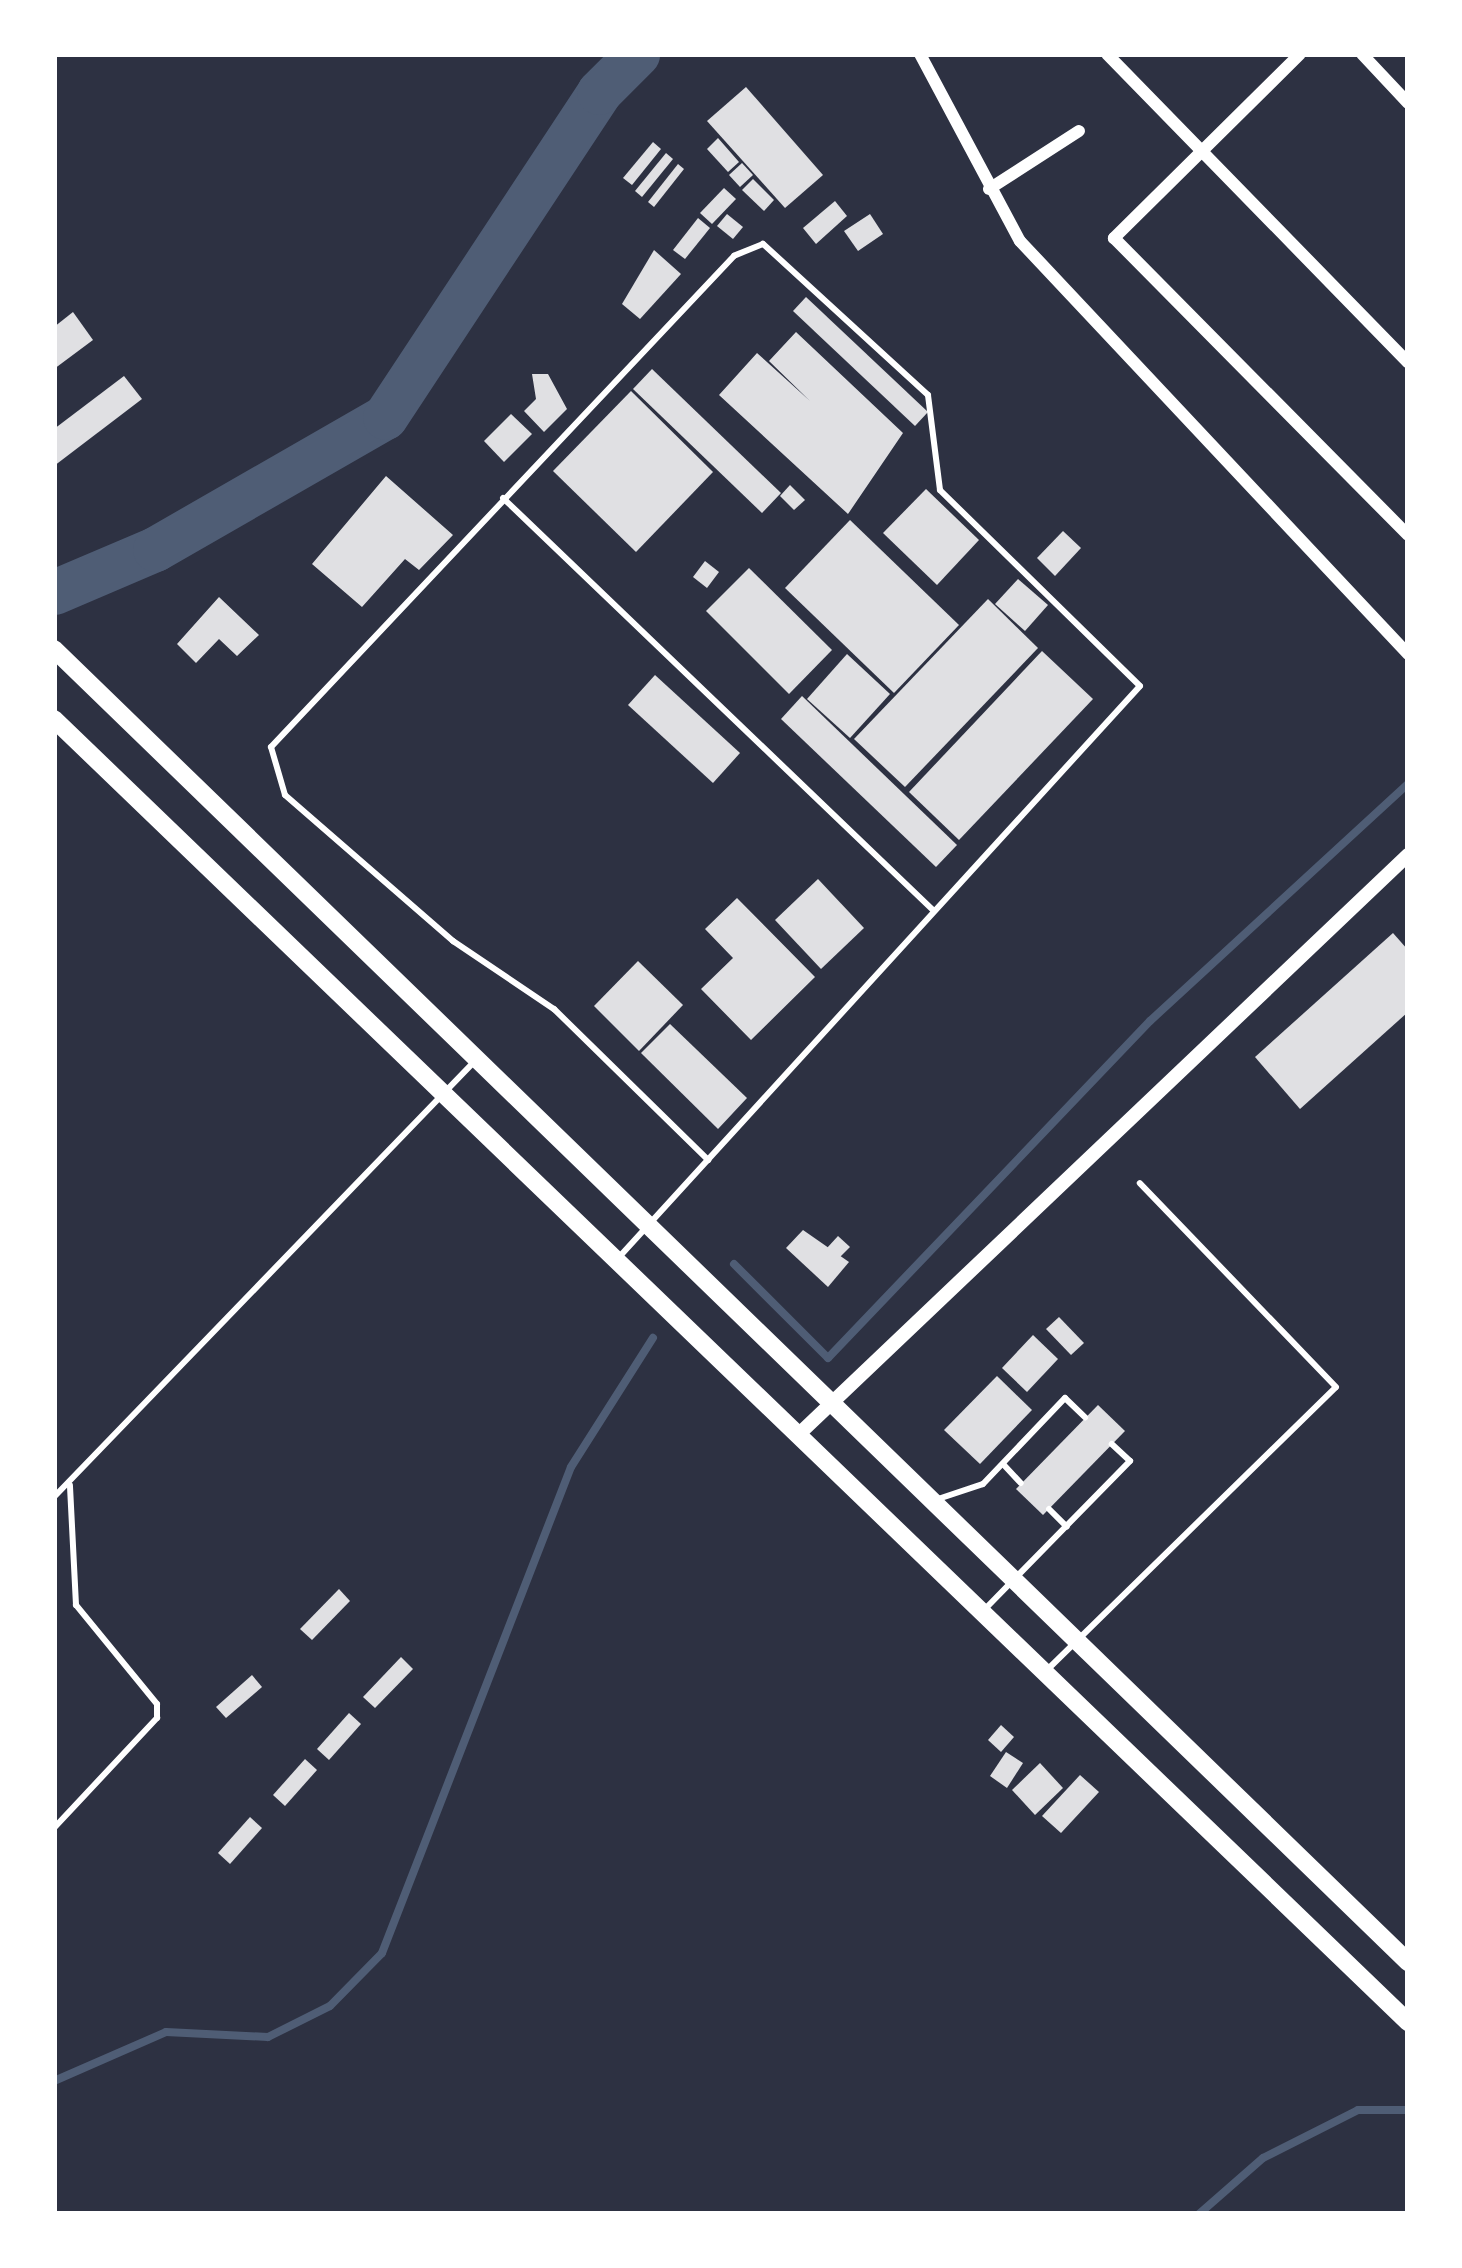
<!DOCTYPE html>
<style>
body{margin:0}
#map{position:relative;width:1462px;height:2268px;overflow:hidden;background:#2d3142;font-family:"Public Sans",sans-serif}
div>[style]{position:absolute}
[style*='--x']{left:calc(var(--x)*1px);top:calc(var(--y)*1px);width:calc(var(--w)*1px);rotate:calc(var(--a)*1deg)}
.stream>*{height:8px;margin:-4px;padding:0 4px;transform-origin:4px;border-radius:4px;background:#4f5d75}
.river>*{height:45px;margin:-22.5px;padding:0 22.5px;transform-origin:22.5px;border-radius:22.5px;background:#4f5d75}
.building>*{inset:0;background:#e0e0e3}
.service>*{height:6px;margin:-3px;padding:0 3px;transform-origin:3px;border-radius:3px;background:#fff}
.minor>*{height:12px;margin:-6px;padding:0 6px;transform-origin:6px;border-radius:6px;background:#fff}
.tertiary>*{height:14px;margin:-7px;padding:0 7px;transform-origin:7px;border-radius:7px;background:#fff}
.primary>*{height:18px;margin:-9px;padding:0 9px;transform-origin:9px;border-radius:9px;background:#fff}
span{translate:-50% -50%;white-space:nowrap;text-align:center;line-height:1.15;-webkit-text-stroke:10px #fff;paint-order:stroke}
.frame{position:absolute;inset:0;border:57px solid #fff;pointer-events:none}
</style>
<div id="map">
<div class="stream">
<i style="--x:734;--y:1264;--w:133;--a:45"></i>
<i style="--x:828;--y:1358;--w:466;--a:-46.3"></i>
<i style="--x:1150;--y:1021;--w:350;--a:-42.6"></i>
<i style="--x:54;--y:2081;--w:122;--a:-23.6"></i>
<i style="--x:166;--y:2032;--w:102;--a:2.8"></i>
<i style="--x:268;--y:2037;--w:69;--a:-26.6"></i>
<i style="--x:330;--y:2006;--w:74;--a:-45.5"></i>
<i style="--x:382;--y:1953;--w:521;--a:-68.75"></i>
<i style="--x:571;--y:1467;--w:153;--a:-57.6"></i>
<i style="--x:1199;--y:2214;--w:85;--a:-41.2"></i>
<i style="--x:1263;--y:2158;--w:106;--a:-26.8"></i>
<i style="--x:1358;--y:2110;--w:50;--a:0"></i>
</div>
<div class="river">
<i style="--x:54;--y:592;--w:110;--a:-23.1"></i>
<i style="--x:155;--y:549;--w:265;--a:-29.9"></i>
<i style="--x:385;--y:417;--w:389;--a:-56.6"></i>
<i style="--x:599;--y:92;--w:54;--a:-45"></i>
</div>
<div class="building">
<i style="clip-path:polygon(746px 87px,823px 175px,785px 208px,707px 121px)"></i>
<i style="clip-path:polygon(718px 138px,739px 162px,728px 172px,707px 149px)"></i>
<i style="clip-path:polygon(653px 142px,661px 149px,632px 185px,623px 178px)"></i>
<i style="clip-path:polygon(666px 153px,673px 159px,642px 197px,635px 191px)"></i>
<i style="clip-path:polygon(742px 163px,753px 175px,740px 187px,729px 175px)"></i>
<i style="clip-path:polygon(678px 164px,684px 169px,654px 207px,648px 202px)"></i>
<i style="clip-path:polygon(753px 179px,774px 200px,764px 211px,742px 190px)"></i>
<i style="clip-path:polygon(724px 188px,736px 199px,712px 224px,700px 213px)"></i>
<i style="clip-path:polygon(835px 201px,847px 216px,816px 244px,803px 228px)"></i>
<i style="clip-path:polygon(727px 214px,743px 227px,733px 239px,717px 226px)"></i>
<i style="clip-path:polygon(870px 214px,883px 234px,858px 251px,844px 231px)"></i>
<i style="clip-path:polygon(698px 218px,710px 228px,685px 259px,673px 250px)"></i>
<i style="clip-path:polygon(654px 250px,681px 274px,640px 319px,622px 304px)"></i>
<i style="clip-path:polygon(806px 297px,928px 412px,915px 426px,793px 311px)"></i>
<i style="clip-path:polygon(73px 312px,93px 340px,54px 369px,54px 327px)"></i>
<i style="clip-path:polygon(796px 332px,903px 433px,848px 514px,719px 395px,757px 353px,810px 401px,769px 361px)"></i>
<i style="clip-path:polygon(652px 369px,781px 493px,762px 513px,633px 389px)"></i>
<i style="clip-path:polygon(532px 374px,548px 374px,567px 409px,544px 432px,524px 411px,536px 399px)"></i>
<i style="clip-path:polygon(124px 376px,142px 399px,54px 466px,54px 429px)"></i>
<i style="clip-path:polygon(631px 391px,713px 472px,636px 552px,553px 471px)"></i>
<i style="clip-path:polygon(511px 414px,532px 434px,504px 462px,484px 441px)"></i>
<i style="clip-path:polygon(386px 476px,453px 535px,419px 570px,405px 559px,362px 607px,312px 564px)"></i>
<i style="clip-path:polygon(790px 485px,805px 500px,794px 510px,780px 496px)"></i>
<i style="clip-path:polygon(926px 489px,979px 540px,937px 585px,883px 533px)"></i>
<i style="clip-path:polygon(850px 520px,959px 625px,894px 693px,785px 588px)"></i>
<i style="clip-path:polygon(1063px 531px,1081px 548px,1055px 576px,1037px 558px)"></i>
<i style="clip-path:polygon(705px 561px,719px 572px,707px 588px,693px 577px)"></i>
<i style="clip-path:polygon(749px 568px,832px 650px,789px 694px,706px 611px)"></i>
<i style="clip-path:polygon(1018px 579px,1048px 605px,1025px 631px,995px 604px)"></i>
<i style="clip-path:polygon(219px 597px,259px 635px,237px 656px,219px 639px,196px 663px,177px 644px)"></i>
<i style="clip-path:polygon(988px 599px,1038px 648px,905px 787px,854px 739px)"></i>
<i style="clip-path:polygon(1042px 651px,1093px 699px,959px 840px,909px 792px)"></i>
<i style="clip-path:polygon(847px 654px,890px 694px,850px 738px,807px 699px)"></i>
<i style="clip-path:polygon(655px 675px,740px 753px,713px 783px,628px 705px)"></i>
<i style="clip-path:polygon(802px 696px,957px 845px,936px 867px,781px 719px)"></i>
<i style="clip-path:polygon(818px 879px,864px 928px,821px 969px,775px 920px)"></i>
<i style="clip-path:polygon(737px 898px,815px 977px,751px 1040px,701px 989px,733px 958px,705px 929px)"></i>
<i style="clip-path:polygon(1393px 933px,1408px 950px,1408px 1012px,1300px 1109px,1255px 1057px)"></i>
<i style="clip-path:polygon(638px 961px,683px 1005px,639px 1051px,594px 1006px)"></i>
<i style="clip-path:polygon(670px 1024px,747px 1098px,718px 1129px,641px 1053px)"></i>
<i style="clip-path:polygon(803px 1230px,849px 1262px,828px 1287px,786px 1248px)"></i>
<i style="clip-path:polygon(838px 1236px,850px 1247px,838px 1259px,827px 1248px)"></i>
<i style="clip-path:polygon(1059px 1317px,1084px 1343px,1071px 1355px,1046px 1329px)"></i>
<i style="clip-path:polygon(1033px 1335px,1058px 1359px,1027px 1392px,1002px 1368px)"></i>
<i style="clip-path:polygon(997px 1376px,1032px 1410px,980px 1464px,944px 1430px)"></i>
<i style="clip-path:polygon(1098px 1405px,1125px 1431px,1043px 1515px,1016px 1489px)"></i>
<i style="clip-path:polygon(339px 1589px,350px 1601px,312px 1640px,300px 1629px)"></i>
<i style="clip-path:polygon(401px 1657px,413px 1669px,375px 1708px,363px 1697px)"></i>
<i style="clip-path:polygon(252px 1675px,262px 1687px,226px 1718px,216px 1707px)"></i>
<i style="clip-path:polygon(349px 1713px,361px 1724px,329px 1760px,317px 1749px)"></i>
<i style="clip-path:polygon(1001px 1725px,1014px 1737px,1001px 1752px,988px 1740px)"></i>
<i style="clip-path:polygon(1006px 1752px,1023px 1763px,1007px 1788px,990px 1776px)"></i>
<i style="clip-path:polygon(305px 1759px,317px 1770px,285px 1806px,273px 1795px)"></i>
<i style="clip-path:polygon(1040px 1763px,1063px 1788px,1035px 1815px,1012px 1790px)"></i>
<i style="clip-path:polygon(1080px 1775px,1099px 1792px,1061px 1833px,1042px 1816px)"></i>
<i style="clip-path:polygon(250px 1817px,262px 1828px,230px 1864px,218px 1853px)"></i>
</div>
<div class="service">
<i style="--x:503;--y:498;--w:596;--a:43.78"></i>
<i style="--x:621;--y:1255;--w:770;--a:-47.63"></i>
<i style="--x:1140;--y:686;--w:280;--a:-135.6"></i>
<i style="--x:940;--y:490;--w:96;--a:-97.2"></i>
<i style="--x:928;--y:395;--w:224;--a:-137.5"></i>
<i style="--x:763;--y:244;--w:31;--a:158"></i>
<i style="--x:734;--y:256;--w:675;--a:133.32"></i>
<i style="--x:271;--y:747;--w:50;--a:73.7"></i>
<i style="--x:285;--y:795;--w:223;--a:41"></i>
<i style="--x:453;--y:941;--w:122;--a:34"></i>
<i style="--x:554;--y:1009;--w:216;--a:44.4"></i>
<i style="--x:1003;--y:1464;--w:26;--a:47"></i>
<i style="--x:54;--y:1497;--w:603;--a:-46.01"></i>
<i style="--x:938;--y:1499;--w:47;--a:-18.4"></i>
<i style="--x:983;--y:1484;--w:119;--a:-46.4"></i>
<i style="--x:1065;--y:1398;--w:28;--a:44"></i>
<i style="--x:1049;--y:1509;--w:25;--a:45"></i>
<i style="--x:986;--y:1608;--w:206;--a:-45.6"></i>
<i style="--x:1130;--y:1461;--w:25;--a:-137"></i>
<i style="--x:1047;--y:1670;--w:404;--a:-44.4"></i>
<i style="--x:1336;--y:1387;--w:283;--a:-133.9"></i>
<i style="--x:54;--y:1828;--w:151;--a:-46.9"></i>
<i style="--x:157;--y:1718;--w:14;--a:-90"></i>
<i style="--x:157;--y:1704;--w:128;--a:-129.3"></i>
<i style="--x:76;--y:1605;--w:120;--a:-92.9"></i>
</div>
<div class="minor">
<i style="--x:920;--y:54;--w:212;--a:61.9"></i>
<i style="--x:1020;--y:241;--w:567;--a:46.79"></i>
<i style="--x:1107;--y:54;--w:431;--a:45.7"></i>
<i style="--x:1300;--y:54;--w:262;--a:135.3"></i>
<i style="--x:1114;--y:238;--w:418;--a:45.3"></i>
<i style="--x:1362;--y:54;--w:67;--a:46.8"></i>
<i style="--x:989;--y:189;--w:107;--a:-32.8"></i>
</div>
<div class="tertiary">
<i style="--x:798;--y:1435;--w:842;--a:-43.56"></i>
</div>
<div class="primary">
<i style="--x:54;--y:649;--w:1886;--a:44.12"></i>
<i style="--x:54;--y:719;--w:1879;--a:43.9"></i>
</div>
<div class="frame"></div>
</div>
